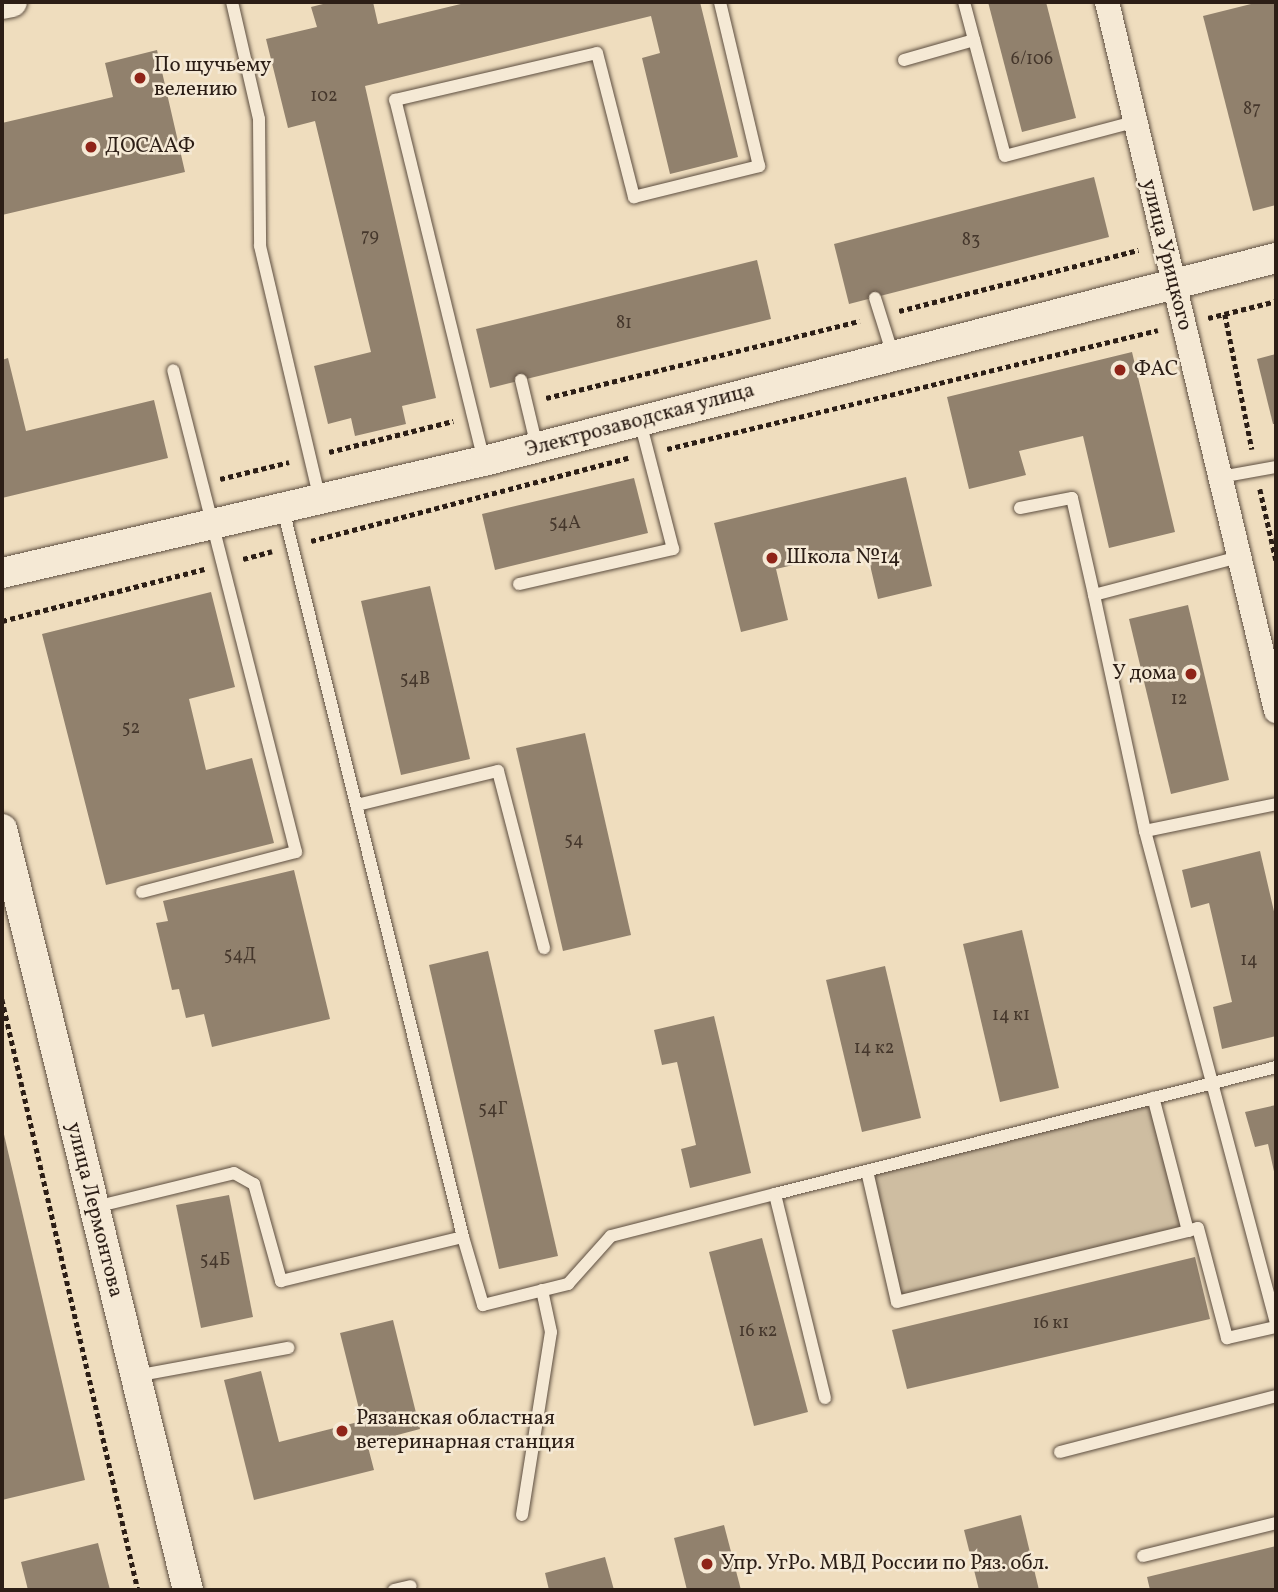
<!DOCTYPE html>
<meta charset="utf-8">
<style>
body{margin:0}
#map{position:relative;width:1278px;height:1592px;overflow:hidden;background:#efddbe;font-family:Vollkorn,serif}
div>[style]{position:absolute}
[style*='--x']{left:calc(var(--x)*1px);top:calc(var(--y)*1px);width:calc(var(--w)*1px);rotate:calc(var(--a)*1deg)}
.green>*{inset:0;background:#cebda1}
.building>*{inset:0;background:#91816d}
.path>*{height:4.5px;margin-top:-2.25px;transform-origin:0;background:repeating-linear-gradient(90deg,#2c1e16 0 5px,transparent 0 8.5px)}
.roads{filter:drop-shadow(0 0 2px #5d4e40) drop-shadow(0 0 2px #5d4e40)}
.service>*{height:12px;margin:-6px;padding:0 6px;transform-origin:6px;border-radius:6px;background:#f5e9d5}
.minor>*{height:24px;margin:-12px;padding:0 12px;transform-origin:12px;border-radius:12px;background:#f5e9d5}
.tertiary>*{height:30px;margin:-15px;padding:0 15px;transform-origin:15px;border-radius:15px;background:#f5e9d5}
.dots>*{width:19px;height:19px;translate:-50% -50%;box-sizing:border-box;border:4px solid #f5e9d5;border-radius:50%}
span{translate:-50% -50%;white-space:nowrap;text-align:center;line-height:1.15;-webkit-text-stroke:5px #f5e9d5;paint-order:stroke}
.number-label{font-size:18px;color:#45372c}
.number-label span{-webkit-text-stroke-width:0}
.poi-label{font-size:21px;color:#2c1e16}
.left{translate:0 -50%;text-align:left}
.right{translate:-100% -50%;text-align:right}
.street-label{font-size:21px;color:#2c1e16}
.frame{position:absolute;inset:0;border:4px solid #2c1e16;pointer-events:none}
</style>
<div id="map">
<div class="green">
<i style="clip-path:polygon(1150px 1104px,1182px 1226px,900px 1296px,874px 1174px)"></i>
</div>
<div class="building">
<i style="clip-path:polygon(331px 2px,373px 2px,378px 24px,469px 2px,700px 2px,738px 157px,670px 174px,642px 58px,660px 53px,651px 16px,365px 86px,436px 398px,402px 406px,406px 424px,355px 436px,351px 418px,328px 424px,314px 366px,371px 352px,315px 121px,288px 128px,266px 39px,317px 27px,311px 7px)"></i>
<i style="clip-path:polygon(988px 2px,1046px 2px,1076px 118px,1022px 132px)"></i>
<i style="clip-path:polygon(1259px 2px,1276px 2px,1276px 205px,1253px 211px,1203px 16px)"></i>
<i style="clip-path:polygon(157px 50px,185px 172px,2px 215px,2px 123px,113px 97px,105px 63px)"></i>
<i style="clip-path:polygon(1094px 177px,1109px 237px,849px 304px,834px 244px)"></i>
<i style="clip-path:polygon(757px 260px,771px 319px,490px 388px,476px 329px)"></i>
<i style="clip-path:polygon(1132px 352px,1175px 532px,1109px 548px,1083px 436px,1019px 451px,1026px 475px,969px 489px,947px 397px)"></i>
<i style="clip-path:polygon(1276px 354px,1276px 424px,1273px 424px,1257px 359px)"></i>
<i style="clip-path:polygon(8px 358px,26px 431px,154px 400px,168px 458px,2px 498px,2px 360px)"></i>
<i style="clip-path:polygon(906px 477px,932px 586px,878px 599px,866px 548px,776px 569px,788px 620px,741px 632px,714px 523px)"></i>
<i style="clip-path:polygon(634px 478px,648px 533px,495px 570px,482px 514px)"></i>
<i style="clip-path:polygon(430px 586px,470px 759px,401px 775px,361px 601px)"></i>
<i style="clip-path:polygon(211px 592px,235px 687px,189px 699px,206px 770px,252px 758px,274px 843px,106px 885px,42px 634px)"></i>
<i style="clip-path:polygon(1188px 605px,1229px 780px,1171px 794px,1129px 619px)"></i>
<i style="clip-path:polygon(585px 733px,631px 935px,563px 951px,516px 748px)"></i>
<i style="clip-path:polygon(1260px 851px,1276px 920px,1276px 1036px,1222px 1049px,1213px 1007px,1232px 1002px,1209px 903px,1191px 908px,1182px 870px)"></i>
<i style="clip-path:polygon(294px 870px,330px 1019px,212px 1047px,204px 1014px,186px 1018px,179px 989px,172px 990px,156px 923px,168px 921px,163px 901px)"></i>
<i style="clip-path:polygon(1022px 930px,1059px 1088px,1000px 1102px,963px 944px)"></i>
<i style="clip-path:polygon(488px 951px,558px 1256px,499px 1269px,429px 965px)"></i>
<i style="clip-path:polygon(885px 966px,921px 1118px,862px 1132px,826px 980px)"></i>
<i style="clip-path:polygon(714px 1016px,751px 1173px,690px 1188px,681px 1149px,696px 1145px,677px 1062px,662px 1065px,654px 1030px)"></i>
<i style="clip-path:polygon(1276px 1105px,1276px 1176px,1275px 1176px,1268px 1144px,1255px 1147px,1245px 1112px)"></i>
<i style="clip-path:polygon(2px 1126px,85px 1480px,2px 1500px)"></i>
<i style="clip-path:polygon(229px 1195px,253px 1317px,201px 1328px,176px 1205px)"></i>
<i style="clip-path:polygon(762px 1238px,808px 1412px,754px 1426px,709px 1252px)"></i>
<i style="clip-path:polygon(1195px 1257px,1210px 1319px,907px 1389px,892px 1330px)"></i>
<i style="clip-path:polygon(393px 1320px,420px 1429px,367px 1443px,374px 1470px,254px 1500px,224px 1380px,261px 1371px,279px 1442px,362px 1421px,340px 1333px)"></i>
<i style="clip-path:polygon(1021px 1515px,1039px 1590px,979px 1590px,964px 1530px)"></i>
<i style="clip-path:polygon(724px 1525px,741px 1590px,687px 1590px,674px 1538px)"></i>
<i style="clip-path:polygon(98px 1543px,110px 1590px,28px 1590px,21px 1562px)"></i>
<i style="clip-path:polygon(1276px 1546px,1276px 1590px,1150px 1590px,1147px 1577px)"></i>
<i style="clip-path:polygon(605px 1557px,614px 1590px,549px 1590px,545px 1573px)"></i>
</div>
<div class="path">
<i style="--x:899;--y:311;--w:247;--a:-14.3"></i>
<i style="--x:1225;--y:314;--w:138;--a:78.7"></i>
<i style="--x:1208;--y:318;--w:70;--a:-14"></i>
<i style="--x:546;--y:398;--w:323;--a:-13.8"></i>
<i style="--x:667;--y:449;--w:505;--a:-13.62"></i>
<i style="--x:329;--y:452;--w:128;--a:-14"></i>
<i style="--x:220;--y:479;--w:71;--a:-13.8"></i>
<i style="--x:1260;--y:489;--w:73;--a:77.3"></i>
<i style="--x:311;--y:541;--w:328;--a:-14.7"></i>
<i style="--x:243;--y:559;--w:30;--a:-15"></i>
<i style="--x:2;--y:621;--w:209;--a:-14.4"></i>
<i style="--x:2;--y:999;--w:606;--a:77.04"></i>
</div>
<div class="roads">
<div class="service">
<i style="--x:232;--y:2;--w:120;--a:77"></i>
<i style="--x:259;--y:119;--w:127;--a:89.5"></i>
<i style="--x:260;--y:246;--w:260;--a:76.7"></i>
<i style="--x:964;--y:2;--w:159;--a:75.1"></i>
<i style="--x:1005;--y:156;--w:133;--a:-14.8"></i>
<i style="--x:904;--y:60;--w:73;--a:-15.9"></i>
<i style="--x:875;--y:298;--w:60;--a:72.5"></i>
<i style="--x:521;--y:380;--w:69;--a:76.6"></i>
<i style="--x:484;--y:461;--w:372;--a:-103.8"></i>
<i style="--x:395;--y:100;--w:207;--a:-13.1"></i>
<i style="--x:597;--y:53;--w:149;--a:75.6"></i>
<i style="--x:634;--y:197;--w:129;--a:-13.9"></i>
<i style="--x:759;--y:166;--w:169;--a:-103.4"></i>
<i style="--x:1220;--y:477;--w:57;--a:-10.1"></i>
<i style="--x:1020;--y:508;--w:53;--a:-10.9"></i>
<i style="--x:1072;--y:498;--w:99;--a:77.2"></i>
<i style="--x:283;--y:509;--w:750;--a:76.11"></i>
<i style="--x:1239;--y:557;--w:150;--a:165.3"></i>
<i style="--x:1094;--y:595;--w:241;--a:77.8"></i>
<i style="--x:1145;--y:831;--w:134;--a:-11.6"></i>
<i style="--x:519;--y:584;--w:158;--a:-12.8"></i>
<i style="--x:673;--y:549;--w:132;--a:-104.5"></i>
<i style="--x:357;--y:805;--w:145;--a:-13.6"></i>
<i style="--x:498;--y:771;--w:183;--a:75.4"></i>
<i style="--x:1145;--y:831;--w:509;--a:75.09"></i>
<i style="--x:142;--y:892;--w:159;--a:-14.6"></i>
<i style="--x:296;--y:852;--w:497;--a:-104.3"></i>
<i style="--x:867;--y:1171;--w:134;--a:77.1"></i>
<i style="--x:897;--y:1302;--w:300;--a:-13.7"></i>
<i style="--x:1188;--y:1231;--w:138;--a:-104.6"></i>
<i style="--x:95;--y:1207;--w:143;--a:-13.7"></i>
<i style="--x:234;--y:1173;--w:23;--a:29"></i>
<i style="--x:254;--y:1184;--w:101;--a:74.4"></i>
<i style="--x:281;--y:1281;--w:187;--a:-13.6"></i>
<i style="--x:463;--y:1237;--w:71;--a:73.6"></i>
<i style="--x:483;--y:1305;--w:88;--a:-13.9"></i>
<i style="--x:568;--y:1284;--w:64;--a:-48.1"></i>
<i style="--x:611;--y:1236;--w:169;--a:-14.4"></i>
<i style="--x:1188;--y:1231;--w:10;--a:-17"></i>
<i style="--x:1198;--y:1228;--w:114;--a:75.2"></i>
<i style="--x:1227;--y:1338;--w:50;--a:-12.7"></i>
<i style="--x:135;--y:1376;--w:156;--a:-10.4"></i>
<i style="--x:825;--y:1398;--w:210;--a:-103.8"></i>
<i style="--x:775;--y:1194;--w:517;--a:-14.22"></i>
<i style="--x:1060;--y:1452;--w:223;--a:-14.5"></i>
<i style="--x:522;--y:1515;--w:185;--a:-81"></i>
<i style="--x:551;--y:1332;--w:43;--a:-102.1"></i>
<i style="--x:1143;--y:1556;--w:137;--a:-13.9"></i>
<i style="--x:394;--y:1590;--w:17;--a:-13"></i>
</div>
<div class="minor">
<i style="--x:1107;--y:2;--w:729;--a:76.59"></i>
</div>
<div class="tertiary">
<i style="--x:2;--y:4;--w:10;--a:-11"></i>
<i style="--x:2;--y:573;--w:495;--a:-13.1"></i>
<i style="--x:484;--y:461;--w:818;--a:-14.38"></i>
<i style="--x:2;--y:829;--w:783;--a:76.27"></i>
</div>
</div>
<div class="dots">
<i style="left:140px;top:78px;background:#8f2418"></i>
<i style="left:91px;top:147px;background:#8f2418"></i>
<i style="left:1120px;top:370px;background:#8f2418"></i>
<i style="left:772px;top:558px;background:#8f2418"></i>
<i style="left:1191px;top:674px;background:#8f2418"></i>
<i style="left:342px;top:1431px;background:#8f2418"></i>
<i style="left:707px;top:1564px;background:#8f2418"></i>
</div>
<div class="number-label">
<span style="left:1032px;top:60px">6/106</span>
<span style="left:324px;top:97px">102</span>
<span style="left:1252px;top:110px">87</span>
<span style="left:370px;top:237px">79</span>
<span style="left:971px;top:241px">83</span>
<span style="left:624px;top:324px">81</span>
<span style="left:565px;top:524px">54А</span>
<span style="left:415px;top:680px">54В</span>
<span style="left:1179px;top:700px">12</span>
<span style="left:131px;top:729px">52</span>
<span style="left:574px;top:841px">54</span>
<span style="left:240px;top:956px">54Д</span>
<span style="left:1249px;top:961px">14</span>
<span style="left:1011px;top:1016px">14 к1</span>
<span style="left:874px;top:1049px">14 к2</span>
<span style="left:493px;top:1110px">54Г</span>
<span style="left:215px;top:1261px">54Б</span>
<span style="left:1051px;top:1324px">16 к1</span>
<span style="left:758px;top:1332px">16 к2</span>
</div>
<div class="poi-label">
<span class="left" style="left:154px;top:78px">По щучьему<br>велению</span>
<span class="left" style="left:105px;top:147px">ДОСААФ</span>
<span class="left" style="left:1134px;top:370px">ФАС</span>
<span class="left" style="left:786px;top:558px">Школа №14</span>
<span class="right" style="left:1177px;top:674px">У дома</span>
<span class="left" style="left:356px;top:1431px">Рязанская областная<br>ветеринарная станция</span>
<span class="left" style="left:721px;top:1564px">Упр. УгРо. МВД России по Ряз. обл.</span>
</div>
<div class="street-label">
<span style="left:1166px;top:255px;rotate:76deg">улица Урицкого</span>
<span style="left:640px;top:421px;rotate:-15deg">Электрозаводская улица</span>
<span style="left:94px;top:1210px;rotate:76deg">улица Лермонтова</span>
</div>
<div class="frame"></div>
</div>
